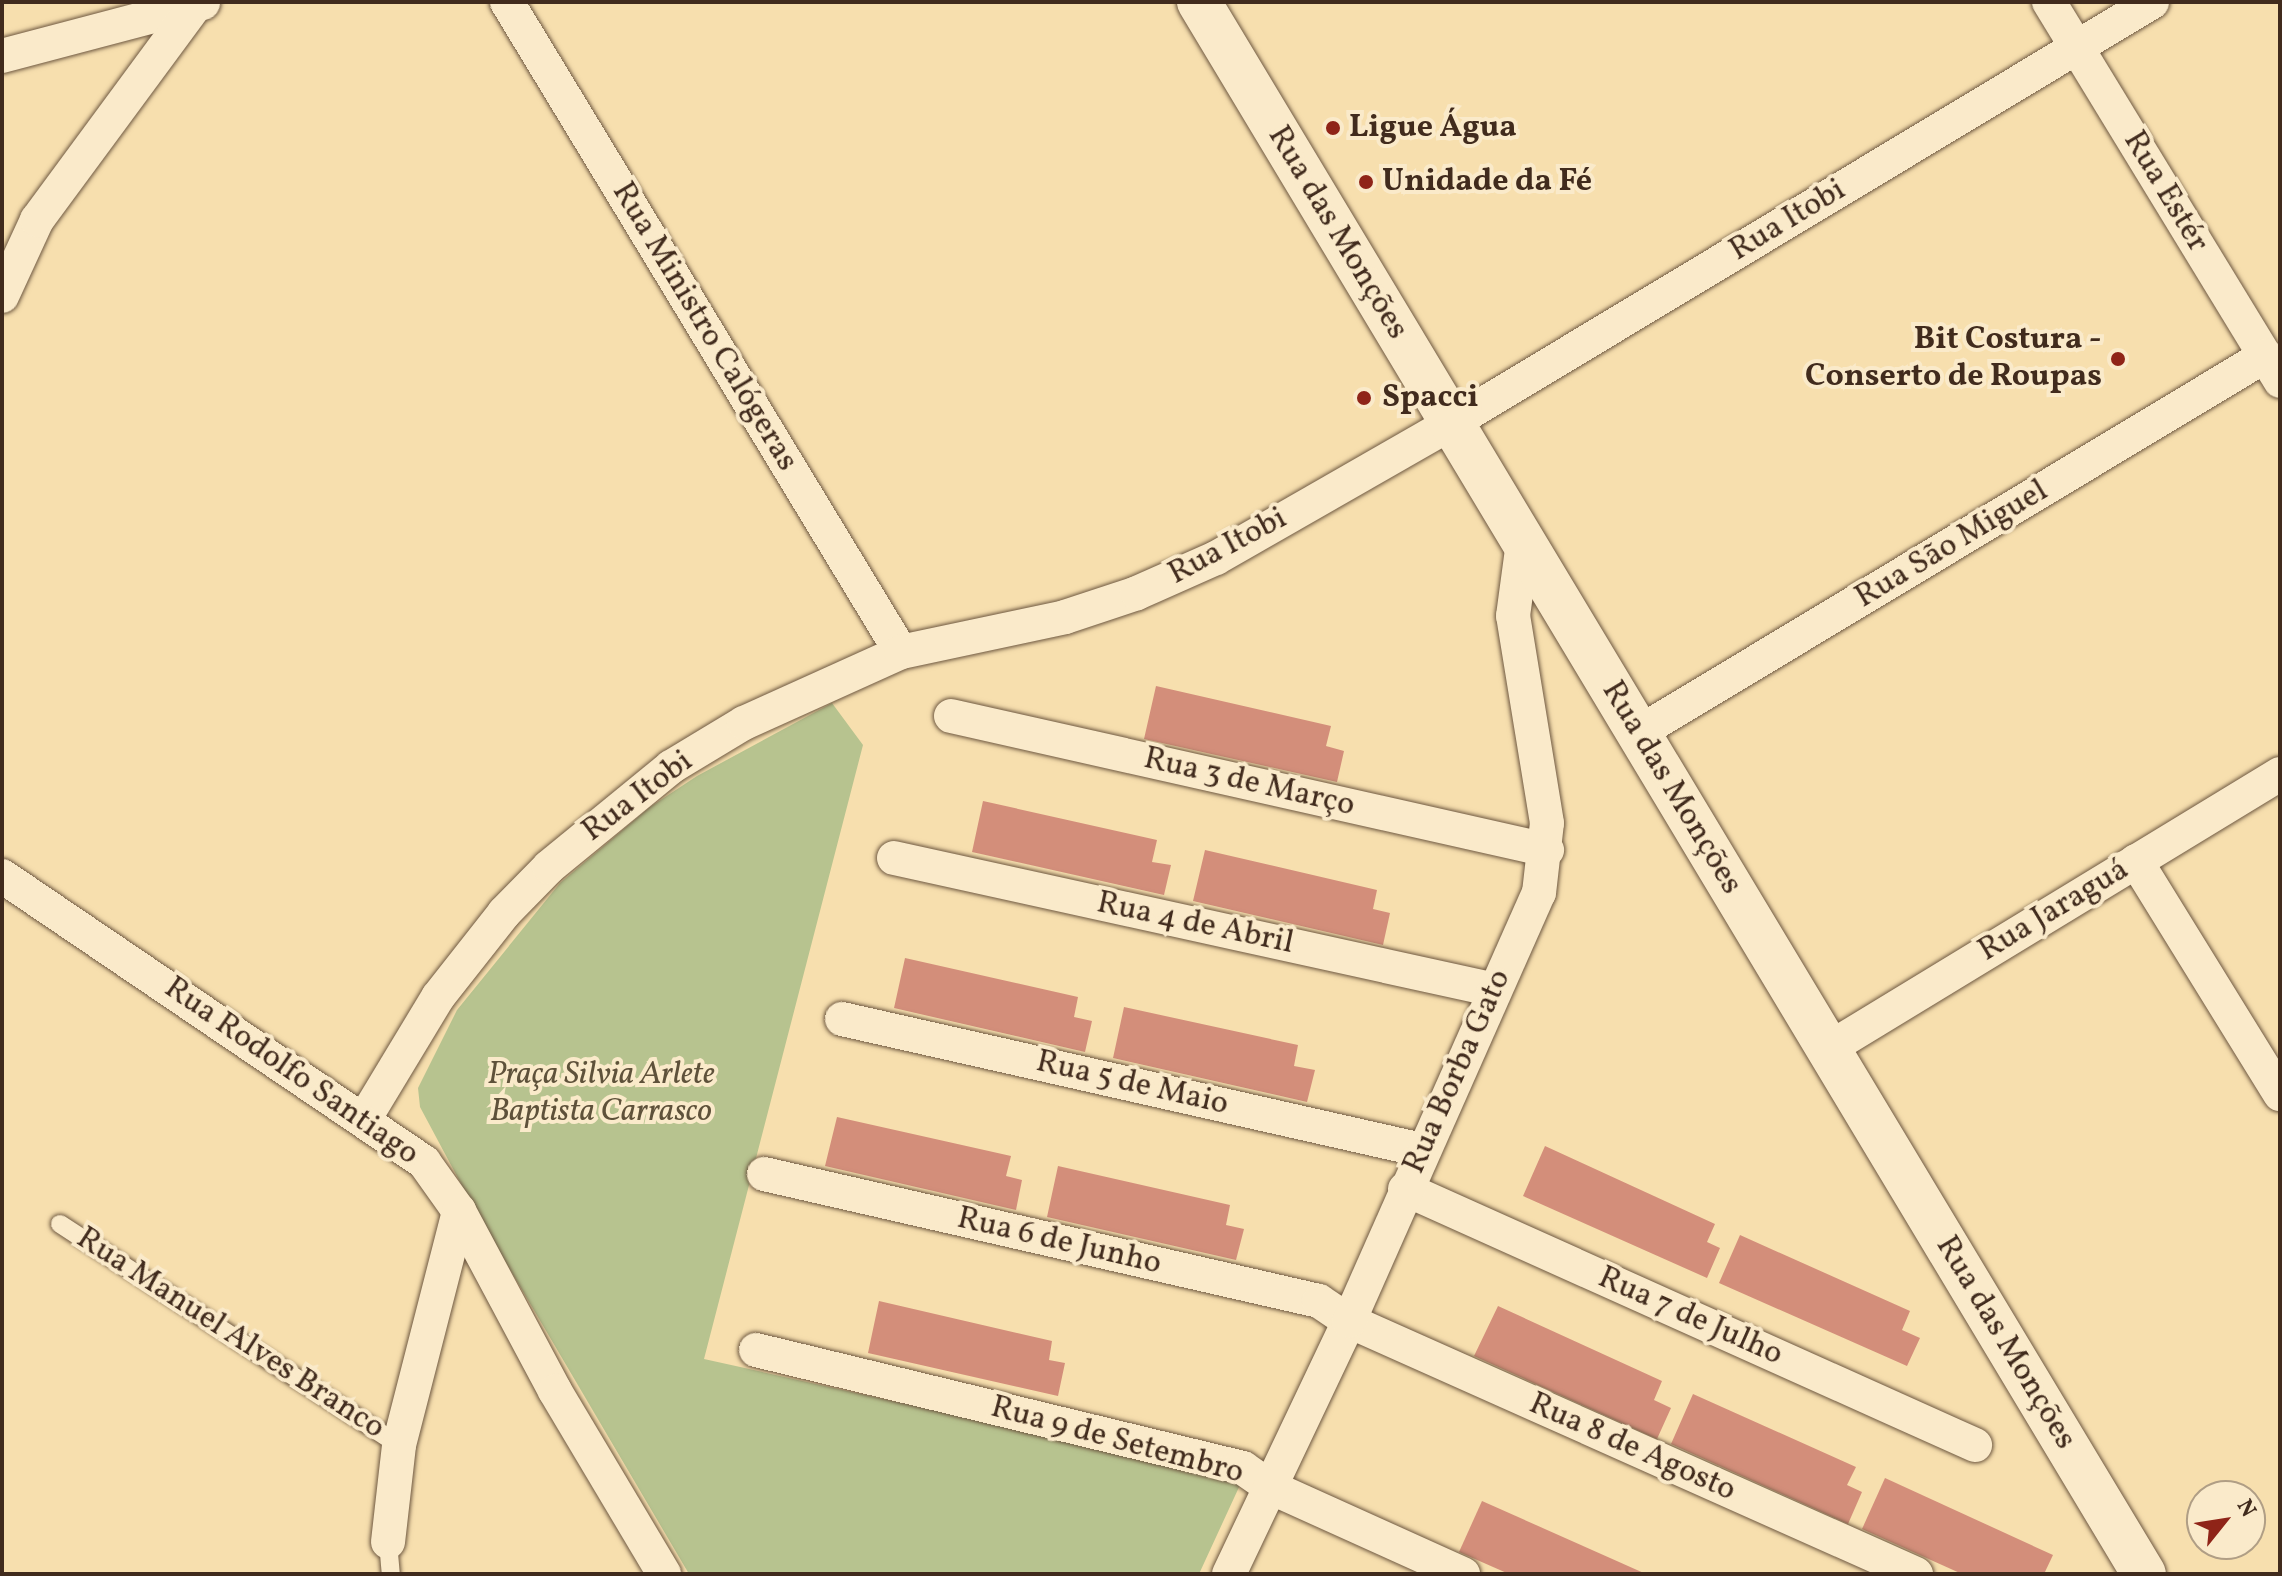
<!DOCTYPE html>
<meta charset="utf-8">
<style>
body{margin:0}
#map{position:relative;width:2282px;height:1576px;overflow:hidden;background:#f7dfae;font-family:Vollkorn,serif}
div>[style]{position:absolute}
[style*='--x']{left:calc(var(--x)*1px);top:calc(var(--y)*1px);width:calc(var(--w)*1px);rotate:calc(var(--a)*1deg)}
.green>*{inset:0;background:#b7c38f}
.building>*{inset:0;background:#d38e7a}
.roads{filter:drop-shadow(0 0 2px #6e5841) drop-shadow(0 0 2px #6e5841)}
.service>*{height:18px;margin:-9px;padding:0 9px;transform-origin:9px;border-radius:9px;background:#faeaca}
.minor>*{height:34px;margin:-17px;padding:0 17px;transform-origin:17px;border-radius:17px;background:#faeaca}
.tertiary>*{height:44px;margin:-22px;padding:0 22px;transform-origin:22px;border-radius:22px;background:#faeaca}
.dots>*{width:22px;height:22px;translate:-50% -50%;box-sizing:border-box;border:4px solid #faeaca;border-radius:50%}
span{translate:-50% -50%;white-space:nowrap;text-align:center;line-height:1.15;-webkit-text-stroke:8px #faeaca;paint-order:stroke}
.poi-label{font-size:32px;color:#412b1d;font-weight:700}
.left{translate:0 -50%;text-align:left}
.right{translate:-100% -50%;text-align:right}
.street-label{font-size:32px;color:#412b1d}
.park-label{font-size:32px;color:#5e513a;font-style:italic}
.frame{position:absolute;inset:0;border:4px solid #412b1d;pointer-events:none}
.north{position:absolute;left:2186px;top:1480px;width:80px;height:80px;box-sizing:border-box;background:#faeaca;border:2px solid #b09e85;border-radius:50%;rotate:60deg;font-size:22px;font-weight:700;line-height:32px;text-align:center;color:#412b1d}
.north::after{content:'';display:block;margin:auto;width:28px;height:36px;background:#8f2418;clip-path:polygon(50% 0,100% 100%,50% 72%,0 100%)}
</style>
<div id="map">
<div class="green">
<i style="clip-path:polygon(832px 703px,863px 745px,704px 1359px,1238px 1478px,1240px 1485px,1199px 1574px,689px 1574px,475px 1210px,420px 1107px,418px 1088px,457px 1010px,560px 883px,650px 807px,697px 776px)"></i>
</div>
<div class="building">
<i style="clip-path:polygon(1156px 686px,1331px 726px,1326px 746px,1344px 751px,1337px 782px,1144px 739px)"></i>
<i style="clip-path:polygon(983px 801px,1157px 840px,1152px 862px,1171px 865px,1164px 895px,972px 852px)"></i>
<i style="clip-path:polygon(1205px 850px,1377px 890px,1373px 909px,1390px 913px,1383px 945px,1193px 901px)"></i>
<i style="clip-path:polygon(905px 958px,1078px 997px,1074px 1017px,1092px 1021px,1085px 1052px,894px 1008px)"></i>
<i style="clip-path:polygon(1124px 1007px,1298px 1045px,1294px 1066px,1315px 1070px,1307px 1102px,1113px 1058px)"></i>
<i style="clip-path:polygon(837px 1117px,1011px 1156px,1006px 1176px,1022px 1180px,1016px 1210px,825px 1166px)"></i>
<i style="clip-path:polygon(1545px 1146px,1715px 1224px,1707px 1242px,1720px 1248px,1707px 1278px,1523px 1196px)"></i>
<i style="clip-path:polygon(1058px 1166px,1230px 1205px,1226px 1225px,1244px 1229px,1236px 1260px,1047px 1217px)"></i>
<i style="clip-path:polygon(1740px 1235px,1910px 1311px,1902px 1330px,1920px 1338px,1907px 1366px,1719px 1283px)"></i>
<i style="clip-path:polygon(879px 1301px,1052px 1341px,1049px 1360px,1065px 1363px,1058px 1396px,868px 1353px)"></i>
<i style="clip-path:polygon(1498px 1306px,1662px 1381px,1654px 1400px,1671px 1408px,1657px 1439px,1474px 1356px)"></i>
<i style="clip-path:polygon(1693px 1394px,1856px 1467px,1847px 1485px,1862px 1492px,1848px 1524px,1671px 1444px)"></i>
<i style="clip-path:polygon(1885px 1478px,2053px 1555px,2044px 1574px,1962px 1574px,1862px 1529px)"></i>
<i style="clip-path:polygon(1482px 1501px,1646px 1574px,1509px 1574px,1459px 1552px)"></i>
</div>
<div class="roads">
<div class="service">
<i style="--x:60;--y:1224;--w:405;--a:33.1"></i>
<i style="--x:388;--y:1542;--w:32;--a:85"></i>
</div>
<div class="minor">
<i style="--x:507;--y:2;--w:760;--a:58.78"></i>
<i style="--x:2049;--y:2;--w:444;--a:58.6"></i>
<i style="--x:2;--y:56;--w:208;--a:-14.8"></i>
<i style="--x:2;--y:296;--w:84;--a:-65.3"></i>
<i style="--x:37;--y:220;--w:268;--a:-53.6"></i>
<i style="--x:951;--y:716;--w:611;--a:12.67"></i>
<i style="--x:1638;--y:733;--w:732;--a:-31.02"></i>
<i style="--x:894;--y:858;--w:615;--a:12.39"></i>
<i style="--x:2136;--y:861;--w:274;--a:58.3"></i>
<i style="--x:2;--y:876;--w:510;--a:34.13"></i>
<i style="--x:424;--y:1162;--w:60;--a:54.5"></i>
<i style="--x:459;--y:1211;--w:204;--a:61.9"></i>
<i style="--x:555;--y:1391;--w:213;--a:59.2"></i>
<i style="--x:842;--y:1019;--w:595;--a:12.73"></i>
<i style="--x:1828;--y:1049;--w:529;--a:-31.32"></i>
<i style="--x:365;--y:1118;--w:141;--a:-58.9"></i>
<i style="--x:438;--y:997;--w:107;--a:-51.8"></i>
<i style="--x:504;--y:913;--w:64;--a:-45.6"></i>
<i style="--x:549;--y:867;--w:158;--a:-39.3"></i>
<i style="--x:671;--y:767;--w:85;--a:-31.1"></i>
<i style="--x:744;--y:723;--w:172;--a:-24.3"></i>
<i style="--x:901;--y:652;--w:168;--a:-12"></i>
<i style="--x:1065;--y:617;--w:76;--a:-18.4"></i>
<i style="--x:1137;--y:593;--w:86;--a:-23.9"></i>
<i style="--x:1216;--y:558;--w:272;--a:-29.8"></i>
<i style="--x:1452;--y:423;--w:817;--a:-31.02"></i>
<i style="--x:764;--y:1174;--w:569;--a:12.89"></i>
<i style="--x:1319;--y:1301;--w:36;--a:34"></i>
<i style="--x:1349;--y:1321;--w:621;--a:24.05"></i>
<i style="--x:1405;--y:1189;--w:625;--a:24.19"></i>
<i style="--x:756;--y:1350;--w:501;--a:13.62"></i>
<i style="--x:1243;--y:1468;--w:33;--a:35"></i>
<i style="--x:1270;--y:1487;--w:212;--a:24.3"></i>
<i style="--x:388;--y:1542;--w:98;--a:-83.5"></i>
<i style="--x:399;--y:1445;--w:242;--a:-75.6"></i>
<i style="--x:1229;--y:1574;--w:280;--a:-64.6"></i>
<i style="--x:1349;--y:1321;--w:468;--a:-66.1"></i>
<i style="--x:1539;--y:893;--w:70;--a:-83.5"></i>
<i style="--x:1547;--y:823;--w:210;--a:-99.3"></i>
<i style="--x:1513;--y:616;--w:75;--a:-82.3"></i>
</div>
<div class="tertiary">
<i style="--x:1199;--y:2;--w:1834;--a:58.99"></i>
</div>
</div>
<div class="dots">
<i style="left:1333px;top:128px;background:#8f2418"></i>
<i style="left:1366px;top:182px;background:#8f2418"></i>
<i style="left:2118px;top:359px;background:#8f2418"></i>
<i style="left:1364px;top:398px;background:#8f2418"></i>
</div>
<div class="poi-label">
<span class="left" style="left:1349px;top:128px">Ligue Água</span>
<span class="left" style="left:1382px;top:182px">Unidade da Fé</span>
<span class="right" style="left:2102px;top:359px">Bit Costura -<br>Conserto de Roupas</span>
<span class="left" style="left:1382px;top:398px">Spacci</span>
</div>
<div class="street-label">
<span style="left:2165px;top:192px;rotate:59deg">Rua Estér</span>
<span style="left:1788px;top:221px;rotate:-31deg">Rua Itobi</span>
<span style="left:1337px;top:233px;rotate:59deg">Rua das Monções</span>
<span style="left:704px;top:327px;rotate:59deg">Rua Ministro Calógeras</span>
<span style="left:1952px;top:545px;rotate:-31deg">Rua São Miguel</span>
<span style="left:1228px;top:547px;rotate:-28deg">Rua Itobi</span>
<span style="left:1249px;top:783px;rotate:13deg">Rua 3 de Março</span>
<span style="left:1671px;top:788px;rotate:59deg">Rua das Monções</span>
<span style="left:638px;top:797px;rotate:-37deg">Rua Itobi</span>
<span style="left:2054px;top:911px;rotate:-31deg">Rua Jaraguá</span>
<span style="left:1195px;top:924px;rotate:12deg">Rua 4 de Abril</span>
<span style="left:291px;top:1072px;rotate:35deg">Rua Rodolfo Santiago</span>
<span style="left:1458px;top:1072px;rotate:-66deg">Rua Borba Gato</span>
<span style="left:1132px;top:1084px;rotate:13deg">Rua 5 de Maio</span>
<span style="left:1059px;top:1242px;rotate:13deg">Rua 6 de Junho</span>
<span style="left:1690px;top:1317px;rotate:24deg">Rua 7 de Julho</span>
<span style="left:230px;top:1334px;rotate:33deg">Rua Manuel Alves Branco</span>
<span style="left:2005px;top:1343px;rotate:59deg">Rua das Monções</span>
<span style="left:1117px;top:1441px;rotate:15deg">Rua 9 de Setembro</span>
<span style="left:1632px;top:1448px;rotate:24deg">Rua 8 de Agosto</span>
</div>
<div class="park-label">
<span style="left:601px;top:1094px">Praça Silvia Arlete<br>Baptista Carrasco</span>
</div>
<div class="frame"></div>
<div class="north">N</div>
</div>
